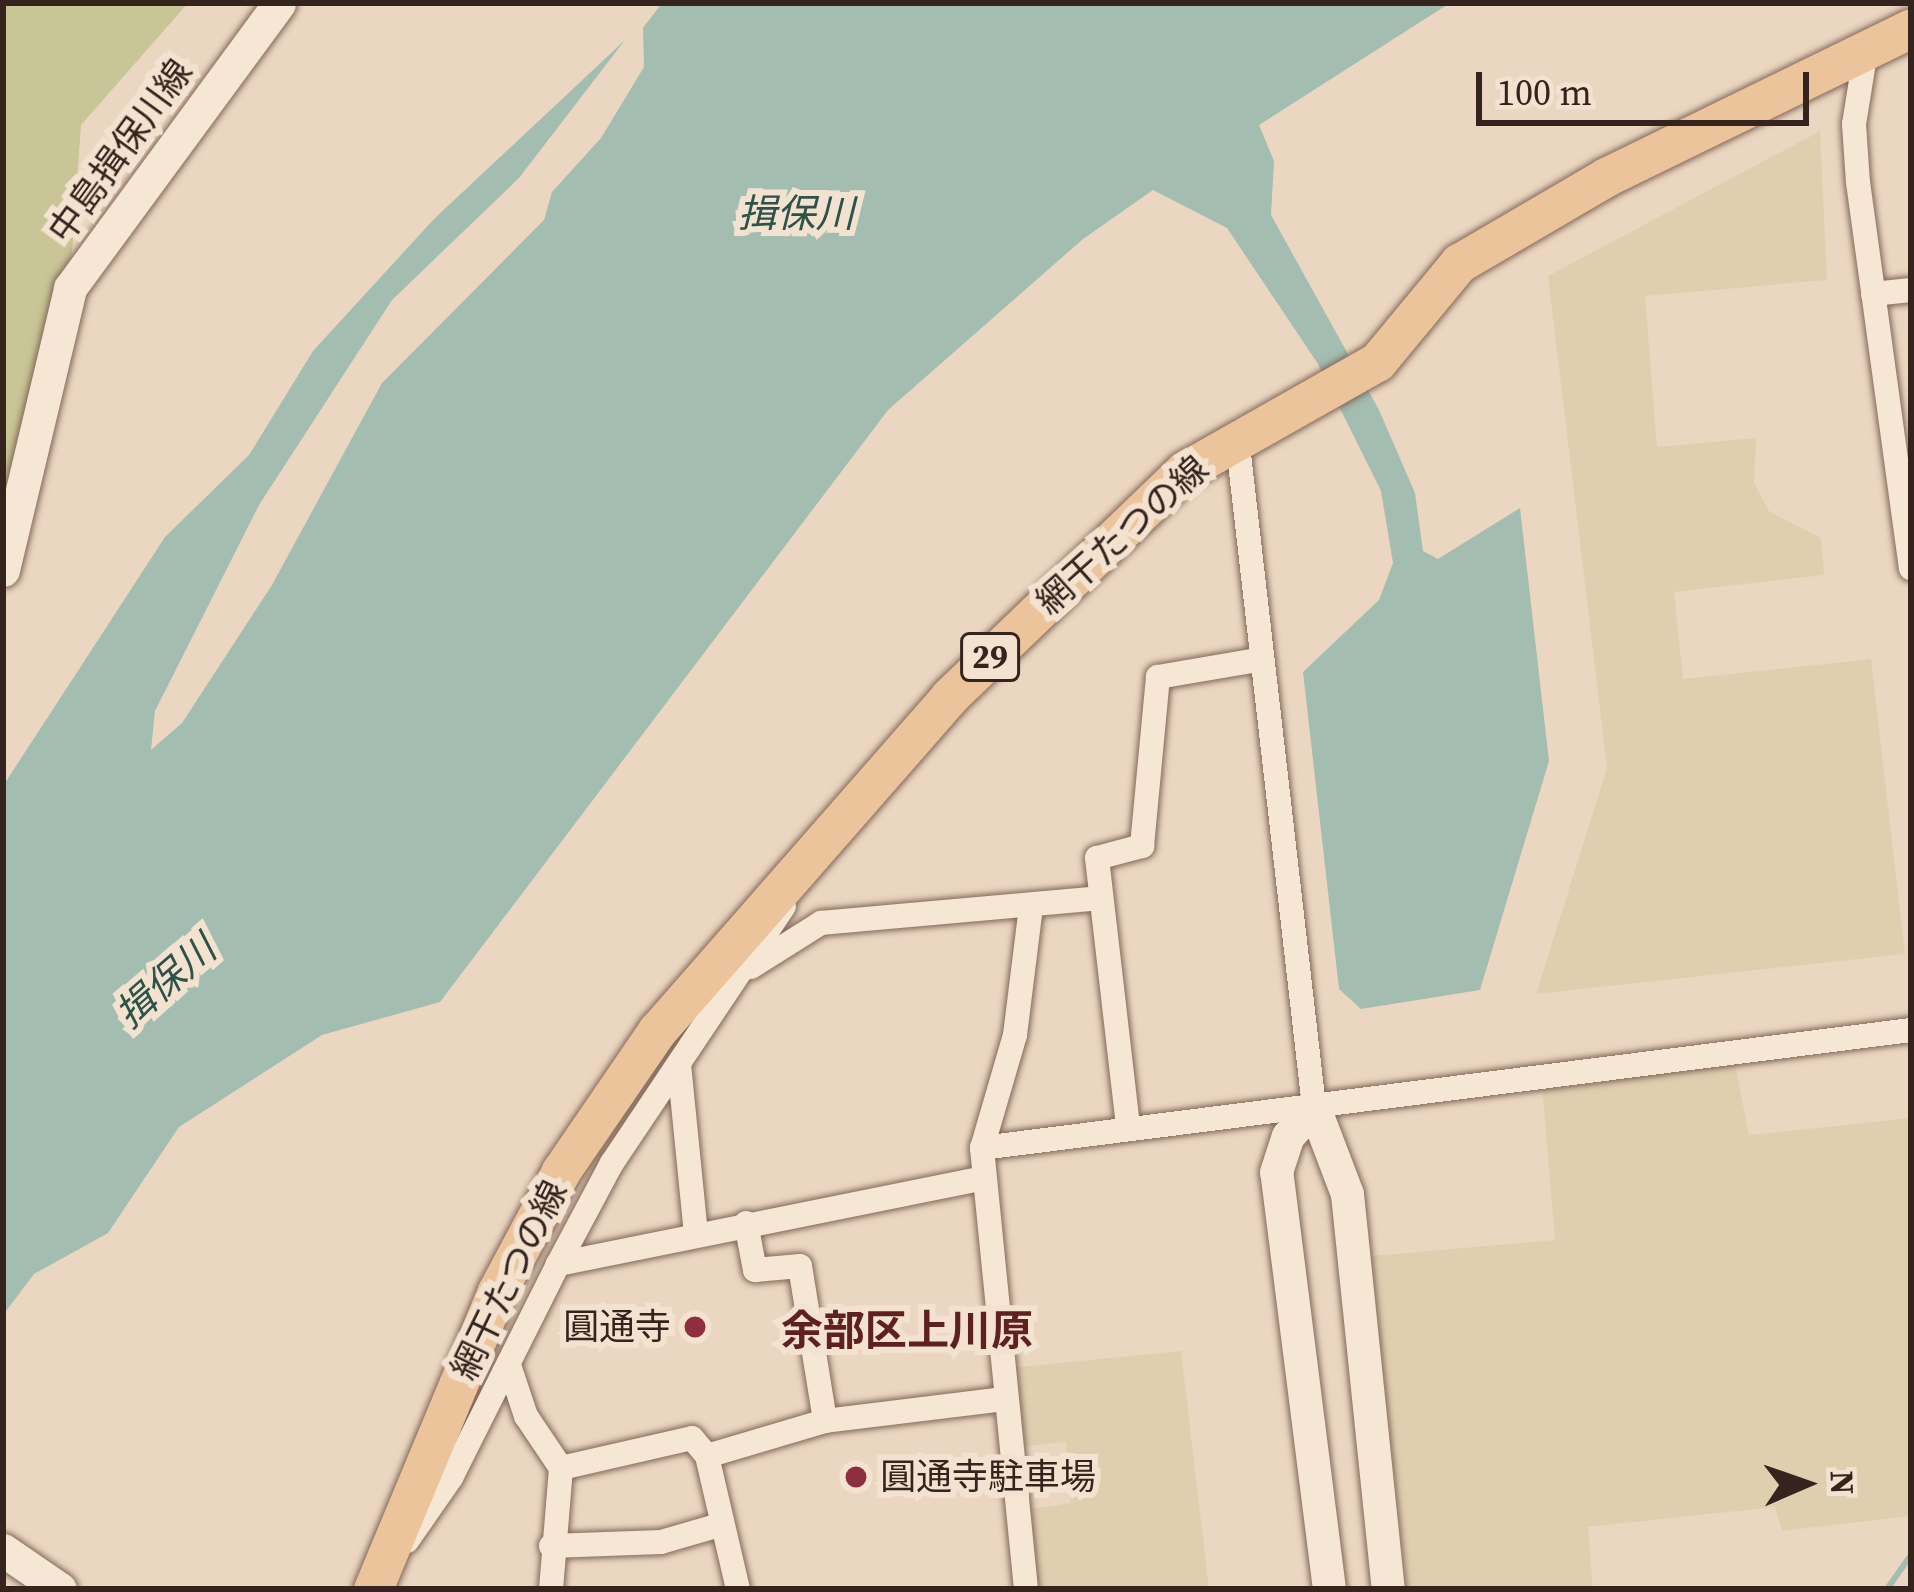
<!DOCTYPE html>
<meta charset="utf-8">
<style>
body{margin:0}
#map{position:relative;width:1914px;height:1592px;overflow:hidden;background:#ebd7c1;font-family:"Source Serif 4","Noto Sans JP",serif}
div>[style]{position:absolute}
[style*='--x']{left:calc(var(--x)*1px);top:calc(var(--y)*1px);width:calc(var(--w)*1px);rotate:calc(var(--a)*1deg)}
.farmland>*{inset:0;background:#e0cfaf}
.green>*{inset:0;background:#c8c596}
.water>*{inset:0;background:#a3bdb1}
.stream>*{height:6px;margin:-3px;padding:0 3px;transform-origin:3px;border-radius:3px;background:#a3bdb1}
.roads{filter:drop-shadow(0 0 3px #83685a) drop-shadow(0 0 3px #83685a)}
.street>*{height:24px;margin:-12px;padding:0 12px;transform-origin:12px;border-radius:12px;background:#f6e6d4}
.secondary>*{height:33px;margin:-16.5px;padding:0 16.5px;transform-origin:16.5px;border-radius:16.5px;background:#f6e6d4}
.primary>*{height:39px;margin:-19.5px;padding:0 19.5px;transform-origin:19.5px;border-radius:19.5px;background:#ecc49b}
.dots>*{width:33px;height:33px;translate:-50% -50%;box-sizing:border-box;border:6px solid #f3e2d0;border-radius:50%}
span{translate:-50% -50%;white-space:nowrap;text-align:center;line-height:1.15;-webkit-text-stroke:12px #f3e2d0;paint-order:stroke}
.shield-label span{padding:3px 9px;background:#f3e2d0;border:3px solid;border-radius:9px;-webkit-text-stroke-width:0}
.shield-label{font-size:33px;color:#34241d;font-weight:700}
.street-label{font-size:36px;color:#34241d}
.poi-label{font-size:36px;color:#34241d}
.right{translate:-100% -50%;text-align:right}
.left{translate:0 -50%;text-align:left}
.water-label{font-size:39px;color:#2d5349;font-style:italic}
.quarter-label{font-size:42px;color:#5e211f;font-weight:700}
.frame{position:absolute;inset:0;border:6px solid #34241d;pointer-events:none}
.north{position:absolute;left:1746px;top:1424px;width:120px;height:120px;-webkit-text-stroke:9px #f3e2d0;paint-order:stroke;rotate:88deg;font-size:33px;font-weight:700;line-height:48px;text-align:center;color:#34241d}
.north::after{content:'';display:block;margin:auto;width:42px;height:54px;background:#34241d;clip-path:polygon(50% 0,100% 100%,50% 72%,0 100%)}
.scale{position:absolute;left:1476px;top:72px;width:333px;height:54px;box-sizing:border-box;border:6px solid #34241d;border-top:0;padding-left:15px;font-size:36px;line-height:42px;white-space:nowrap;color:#34241d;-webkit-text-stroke:9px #f3e2d0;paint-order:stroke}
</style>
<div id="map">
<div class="farmland">
<i style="clip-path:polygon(1820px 131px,1827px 280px,1645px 296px,1657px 447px,1756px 438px,1754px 483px,1769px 511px,1821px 538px,1824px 575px,1674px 592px,1683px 679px,1871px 659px,1905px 954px,1536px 994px,1607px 768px,1548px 276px)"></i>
<i style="clip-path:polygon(1735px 1063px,1749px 1135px,1911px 1118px,1911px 1516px,1782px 1531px,1775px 1507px,1588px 1527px,1593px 1589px,1407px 1589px,1371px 1256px,1555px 1240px,1542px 1086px)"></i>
<i style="clip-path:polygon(1181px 1351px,1209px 1589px,1033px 1589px,1023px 1510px,1071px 1503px,1066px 1442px,1015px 1447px,1009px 1368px)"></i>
</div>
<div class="green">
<i style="clip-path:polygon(3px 3px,188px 3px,81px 125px,72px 253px,51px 303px,3px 525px)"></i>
</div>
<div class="water">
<i style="clip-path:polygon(662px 3px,1450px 3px,1259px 125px,1274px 161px,1271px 215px,1379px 410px,1415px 493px,1423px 551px,1438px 559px,1520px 508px,1549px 761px,1480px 990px,1361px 1009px,1339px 989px,1303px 672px,1379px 600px,1393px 563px,1381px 491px,1318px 364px,1227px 228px,1153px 190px,1083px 239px,888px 410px,440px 1002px,322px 1035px,179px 1127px,108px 1233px,34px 1274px,3px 1315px,3px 786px,165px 537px,249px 455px,313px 351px,434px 219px,625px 40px,519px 178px,392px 300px,259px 505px,155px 711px,151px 750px,182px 723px,272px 585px,382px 383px,544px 220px,552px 192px,601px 138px,644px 67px,643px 28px)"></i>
</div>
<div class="stream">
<i style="--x:1887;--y:1589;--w:42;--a:-54.8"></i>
</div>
<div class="roads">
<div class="street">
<i style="--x:1866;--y:50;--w:75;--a:99.2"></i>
<i style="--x:1854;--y:124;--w:58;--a:86.1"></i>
<i style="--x:1858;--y:182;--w:390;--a:82.2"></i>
<i style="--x:1873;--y:294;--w:38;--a:-6"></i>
<i style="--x:1237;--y:437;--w:674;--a:83.44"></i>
<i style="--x:751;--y:967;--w:83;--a:-32.2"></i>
<i style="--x:821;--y:923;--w:281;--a:-5.1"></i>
<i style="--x:679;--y:1064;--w:170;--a:84.3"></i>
<i style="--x:1128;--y:1126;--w:270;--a:-96.6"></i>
<i style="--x:1097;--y:858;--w:47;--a:-14.9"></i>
<i style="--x:1142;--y:846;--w:170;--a:-84.6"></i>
<i style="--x:1158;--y:677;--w:100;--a:-9.7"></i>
<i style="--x:982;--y:1148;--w:118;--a:-73.7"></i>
<i style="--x:1015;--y:1035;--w:129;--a:-82.9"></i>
<i style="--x:746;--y:1223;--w:48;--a:79.2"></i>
<i style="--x:755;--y:1270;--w:45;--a:-5.1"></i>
<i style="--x:800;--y:1266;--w:157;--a:80.8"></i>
<i style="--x:558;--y:1264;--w:115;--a:-61.9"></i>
<i style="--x:612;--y:1163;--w:309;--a:-56.2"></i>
<i style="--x:510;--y:1368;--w:51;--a:71.6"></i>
<i style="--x:526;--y:1416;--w:63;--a:56.1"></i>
<i style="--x:561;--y:1468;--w:121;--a:94.7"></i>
<i style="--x:707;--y:1456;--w:123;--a:-16.5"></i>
<i style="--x:825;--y:1421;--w:181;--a:-7"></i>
<i style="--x:561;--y:1468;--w:134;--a:-12.9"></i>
<i style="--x:692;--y:1438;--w:23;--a:50"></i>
<i style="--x:707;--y:1456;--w:137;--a:76.9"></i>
<i style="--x:407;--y:1541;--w:77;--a:-55.1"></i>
<i style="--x:451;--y:1478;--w:239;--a:-63.4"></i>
<i style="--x:558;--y:1264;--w:430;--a:-11.4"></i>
<i style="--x:551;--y:1546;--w:110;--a:-2.1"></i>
<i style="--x:661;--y:1542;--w:61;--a:-16.1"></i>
<i style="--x:1026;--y:1589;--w:443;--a:-95.7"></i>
<i style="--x:982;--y:1148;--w:936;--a:-7.24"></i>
</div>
<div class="secondary">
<i style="--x:3;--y:570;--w:290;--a:-76.6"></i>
<i style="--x:70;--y:288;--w:353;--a:-53.7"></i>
<i style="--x:3;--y:1550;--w:69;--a:34.4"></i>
<i style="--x:1329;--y:1589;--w:420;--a:-97.2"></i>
<i style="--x:1276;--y:1172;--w:38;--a:-72"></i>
<i style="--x:1288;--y:1136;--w:39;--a:-48"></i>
<i style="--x:1314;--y:1107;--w:93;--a:69.2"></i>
<i style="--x:1347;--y:1194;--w:397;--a:84.1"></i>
</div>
<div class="primary">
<i style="--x:373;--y:1589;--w:323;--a:-67.4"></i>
<i style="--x:497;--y:1291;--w:136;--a:-61.9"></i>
<i style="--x:561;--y:1171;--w:170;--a:-55.6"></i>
<i style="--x:657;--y:1031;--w:444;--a:-48.8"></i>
<i style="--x:949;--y:697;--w:326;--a:-43.9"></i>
<i style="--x:1184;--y:471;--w:222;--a:-29.5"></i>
<i style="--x:1377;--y:362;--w:129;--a:-50.4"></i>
<i style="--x:1459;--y:263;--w:170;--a:-30.3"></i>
<i style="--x:1606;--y:177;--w:339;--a:-26"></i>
</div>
</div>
<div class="dots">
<i style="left:695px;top:1327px;background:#8e2e40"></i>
<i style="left:856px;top:1477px;background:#8e2e40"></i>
</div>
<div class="shield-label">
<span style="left:990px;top:657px">29</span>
</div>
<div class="street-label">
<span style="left:120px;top:151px;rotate:-54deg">中島揖保川線</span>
<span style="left:1122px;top:535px;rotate:-42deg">網干たつの線</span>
<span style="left:509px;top:1280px;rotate:-64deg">網干たつの線</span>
</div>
<div class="poi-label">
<span class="right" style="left:671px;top:1327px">圓通寺</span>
<span class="left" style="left:880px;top:1477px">圓通寺駐車場</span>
</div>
<div class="water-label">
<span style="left:796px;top:214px">揖保川</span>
<span style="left:166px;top:982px;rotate:-41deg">揖保川</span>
</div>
<div class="quarter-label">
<span style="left:907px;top:1330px">余部区上川原</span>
</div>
<div class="frame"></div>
<div class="north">N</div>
<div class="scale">100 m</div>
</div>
